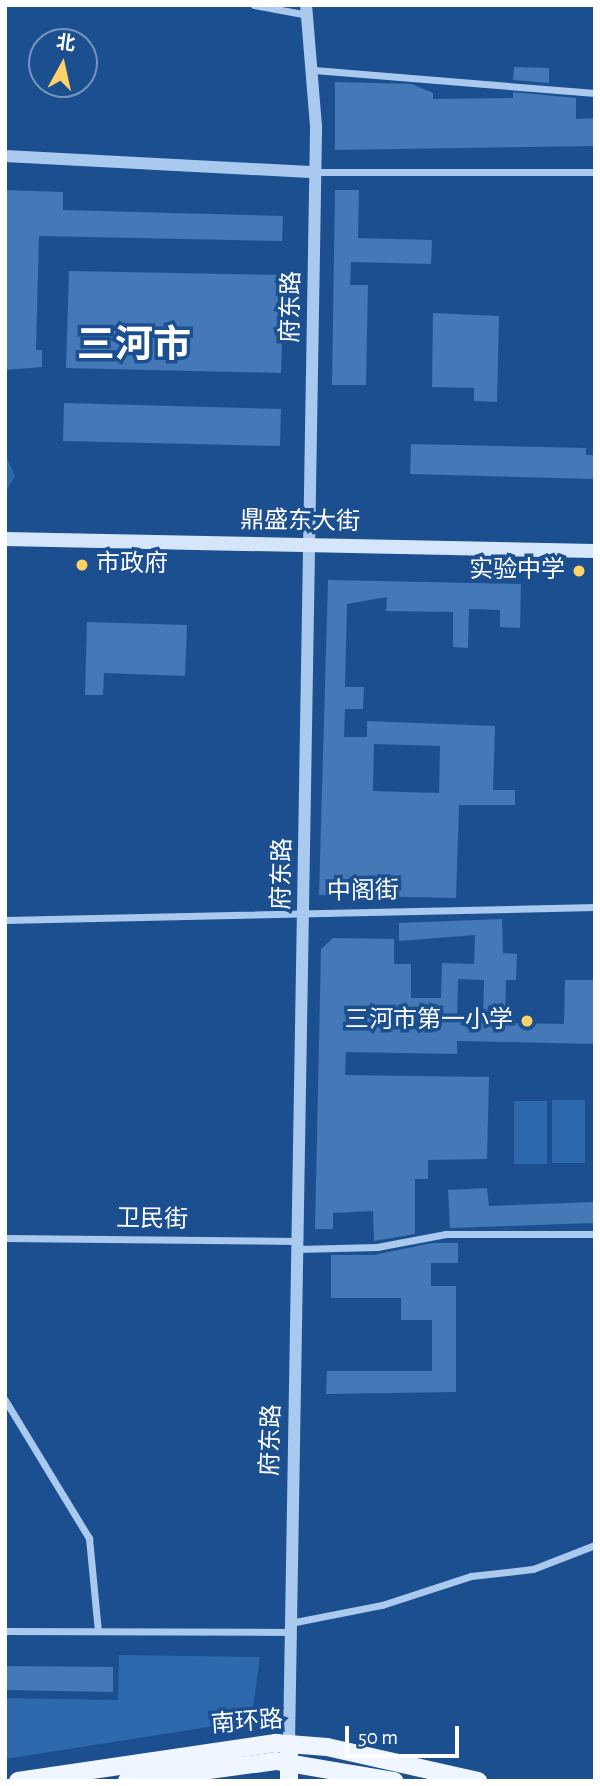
<!DOCTYPE html>
<meta charset="utf-8">
<style>
body{margin:0}
#map{position:relative;width:600px;height:1786px;overflow:hidden;background:#1b4f8f;font-family:"Alegreya Sans","Noto Sans SC",sans-serif}
div>[style]{position:absolute}
[style*='--x']{left:calc(var(--x)*1px);top:calc(var(--y)*1px);width:calc(var(--w)*1px);rotate:calc(var(--a)*1deg)}
.green>*{inset:0;background:#2e69ad}
.building>*{inset:0;background:#4478b7}
.minor>*{height:7px;margin:-3.5px;padding:0 3.5px;transform-origin:3.5px;border-radius:3.5px;background:#a9c9ee}
.tertiary>*{height:12px;margin:-6px;padding:0 6px;transform-origin:6px;border-radius:6px;background:#a9c9ee}
.secondary>*{height:14px;margin:-7px;padding:0 7px;transform-origin:7px;border-radius:7px;background:#d6e6fa}
.primary>*{height:18px;margin:-9px;padding:0 9px;transform-origin:9px;border-radius:9px;background:#f0f6ff}
.dots>*{width:19px;height:19px;translate:-50% -50%;box-sizing:border-box;border:4px solid #1b4f8f;border-radius:50%}
span{translate:-50% -50%;white-space:nowrap;text-align:center;line-height:1.15;-webkit-text-stroke:7px #1b4f8f;paint-order:stroke}
.street-label{font-size:24px;color:#fff}
.poi-label{font-size:24px;color:#fff}
.left{translate:0 -50%;text-align:left}
.right{translate:-100% -50%;text-align:right}
.town-label{font-size:38px;color:#fff;font-weight:700}
.frame{position:absolute;inset:0;border:7px solid #fff;pointer-events:none}
.north{position:absolute;left:28px;top:28px;width:70px;height:70px;box-sizing:border-box;background:#1b4f8f;border:2px solid #7695bc;border-radius:50%;rotate:8deg;font-size:19px;font-weight:700;line-height:28px;text-align:center;color:#fff}
.north::after{content:'';display:block;margin:auto;width:24px;height:32px;background:#ffd166;clip-path:polygon(50% 0,100% 100%,50% 72%,0 100%)}
.scale{position:absolute;left:345px;top:1726px;width:114px;height:32px;box-sizing:border-box;border:4px solid #fff;border-top:0;padding-left:9px;font-size:21px;line-height:24px;white-space:nowrap;color:#fff;-webkit-text-stroke:5px #1b4f8f;paint-order:stroke}
</style>
<div id="map">
<div class="green">
<i style="clip-path:polygon(5px 453px,15px 476px,5px 493px)"></i>
<i style="clip-path:polygon(552px 1100px,585px 1100px,585px 1163px,552px 1163px)"></i>
<i style="clip-path:polygon(514px 1101px,547px 1101px,547px 1164px,514px 1164px)"></i>
<i style="clip-path:polygon(119px 1655px,260px 1657px,252px 1714px,247px 1721px,5px 1759px,5px 1698px,118px 1700px)"></i>
</div>
<div class="building">
<i style="clip-path:polygon(514px 67px,549px 68px,549px 83px,513px 80px)"></i>
<i style="clip-path:polygon(335px 82px,412px 84px,433px 93px,433px 99px,513px 98px,513px 92px,576px 98px,576px 119px,595px 118px,595px 146px,335px 150px)"></i>
<i style="clip-path:polygon(5px 190px,63px 192px,63px 210px,283px 216px,282px 241px,39px 236px,36px 350px,42px 350px,42px 367px,5px 370px)"></i>
<i style="clip-path:polygon(335px 190px,359px 190px,358px 238px,432px 240px,431px 264px,351px 262px,350px 285px,368px 285px,366px 385px,332px 385px)"></i>
<i style="clip-path:polygon(69px 271px,284px 275px,281px 373px,66px 368px)"></i>
<i style="clip-path:polygon(433px 313px,499px 316px,497px 402px,474px 401px,474px 388px,432px 387px)"></i>
<i style="clip-path:polygon(64px 403px,281px 409px,280px 446px,63px 441px)"></i>
<i style="clip-path:polygon(411px 444px,586px 448px,586px 455px,595px 455px,595px 479px,410px 474px)"></i>
<i style="clip-path:polygon(evenodd,328px 580px,521px 584px,520px 628px,500px 627px,500px 610px,469px 609px,468px 648px,453px 647px,453px 612px,386px 611px,387px 597px,347px 604px,345px 687px,364px 687px,363px 709px,345px 709px,344px 737px,367px 737px,367px 721px,495px 726px,493px 790px,515px 790px,515px 805px,459px 805px,456px 898px,319px 895px,328px 580px,374px 744px,440px 746px,439px 793px,373px 791px,374px 744px)"></i>
<i style="clip-path:polygon(87px 622px,187px 625px,185px 676px,104px 673px,103px 695px,85px 695px)"></i>
<i style="clip-path:polygon(evenodd,502px 919px,503px 953px,517px 954px,516px 980px,506px 980px,505px 1023px,564px 1024px,565px 980px,595px 980px,595px 1044px,457px 1041px,457px 1054px,346px 1052px,345px 1075px,489px 1077px,487px 1159px,428px 1160px,428px 1179px,415px 1179px,415px 1234px,374px 1241px,373px 1211px,333px 1213px,333px 1229px,315px 1229px,321px 949px,333px 938px,394px 939px,394px 964px,411px 964px,411px 998px,441px 998px,442px 963px,474px 964px,475px 935px,399px 941px,399px 923px,502px 919px,458px 979px,484px 980px,483px 1022px,457px 1022px,458px 979px)"></i>
<i style="clip-path:polygon(487px 1188px,489px 1206px,595px 1202px,595px 1223px,450px 1228px,448px 1190px)"></i>
<i style="clip-path:polygon(432px 1243px,458px 1243px,458px 1263px,431px 1263px,431px 1286px,456px 1286px,456px 1392px,326px 1394px,327px 1371px,432px 1371px,432px 1320px,401px 1320px,401px 1298px,331px 1298px,331px 1255px,374px 1255px)"></i>
<i style="clip-path:polygon(5px 1666px,113px 1667px,113px 1692px,5px 1690px)"></i>
</div>
<div class="minor">
<i style="--x:254;--y:5;--w:55;--a:10.5"></i>
<i style="--x:314;--y:70;--w:282;--a:4.7"></i>
<i style="--x:315;--y:172;--w:280;--a:0"></i>
<i style="--x:5;--y:920;--w:590;--a:-1.26"></i>
<i style="--x:5;--y:1238;--w:292;--a:0.6"></i>
<i style="--x:297;--y:1249;--w:80;--a:-1.4"></i>
<i style="--x:377;--y:1247;--w:70;--a:-10.7"></i>
<i style="--x:446;--y:1234;--w:149;--a:0"></i>
<i style="--x:5;--y:1400;--w:162;--a:58.7"></i>
<i style="--x:89;--y:1538;--w:93;--a:84.5"></i>
<i style="--x:290;--y:1623;--w:94;--a:-11.1"></i>
<i style="--x:382;--y:1605;--w:94;--a:-18"></i>
<i style="--x:471;--y:1576;--w:62;--a:-6.4"></i>
<i style="--x:533;--y:1569;--w:66;--a:-21.2"></i>
<i style="--x:5;--y:1631;--w:282;--a:0.2"></i>
</div>
<div class="tertiary">
<i style="--x:5;--y:156;--w:310;--a:3"></i>
<i style="--x:289;--y:1744;--w:1618;--a:-89.04"></i>
<i style="--x:316;--y:126;--w:121;--a:-94.7"></i>
</div>
<div class="secondary">
<i style="--x:5;--y:539;--w:590;--a:1.17"></i>
</div>
<div class="primary">
<i style="--x:289;--y:1751;--w:30;--a:90"></i>
<i style="--x:18;--y:1781;--w:261;--a:-8.4"></i>
<i style="--x:276;--y:1743;--w:51;--a:4.5"></i>
<i style="--x:327;--y:1747;--w:155;--a:12.7"></i>
<i style="--x:127;--y:1781;--w:150;--a:-7.6"></i>
<i style="--x:276;--y:1761;--w:120;--a:9.6"></i>
</div>
<div class="dots">
<i style="left:82px;top:565px;background:#ffd166"></i>
<i style="left:579px;top:571px;background:#ffd166"></i>
<i style="left:527px;top:1021px;background:#ffd166"></i>
</div>
<div class="street-label">
<span style="left:292px;top:307px;rotate:-89deg">府东路</span>
<span style="left:300px;top:522px;rotate:1deg">鼎盛东大街</span>
<span style="left:283px;top:874px;rotate:-89deg">府东路</span>
<span style="left:363px;top:892px;rotate:-1deg">中阁街</span>
<span style="left:152px;top:1220px;rotate:1deg">卫民街</span>
<span style="left:272px;top:1440px;rotate:-88deg">府东路</span>
<span style="left:247px;top:1723px;rotate:-4deg">南环路</span>
</div>
<div class="poi-label">
<span class="left" style="left:96px;top:565px">市政府</span>
<span class="right" style="left:565px;top:571px">实验中学</span>
<span class="right" style="left:513px;top:1021px">三河市第一小学</span>
</div>
<div class="town-label">
<span style="left:134px;top:347px">三河市</span>
</div>
<div class="frame"></div>
<div class="north">北</div>
<div class="scale">50 m</div>
</div>
